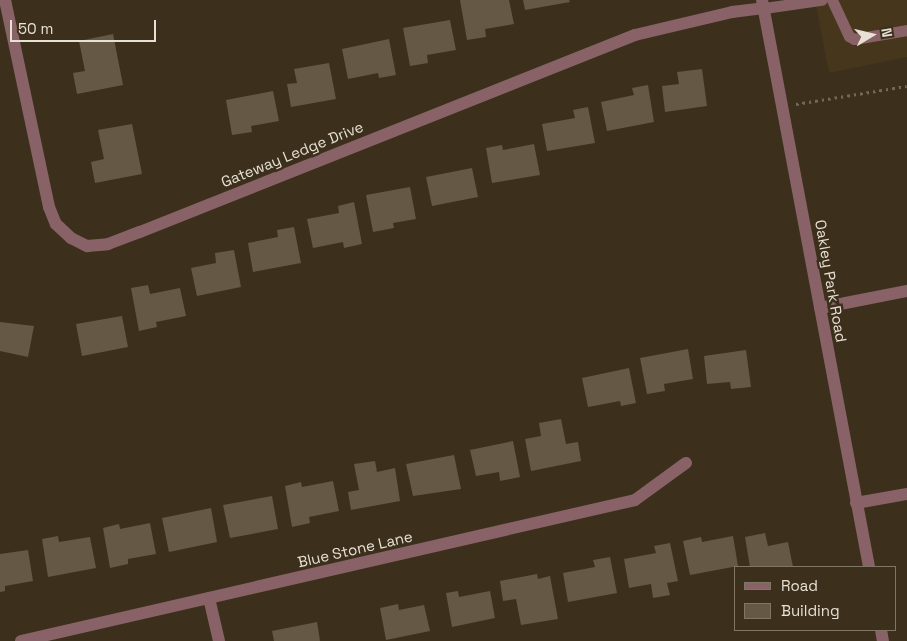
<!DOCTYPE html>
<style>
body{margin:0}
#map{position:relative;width:907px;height:641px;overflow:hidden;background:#3c301d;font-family:"Space Grotesk",sans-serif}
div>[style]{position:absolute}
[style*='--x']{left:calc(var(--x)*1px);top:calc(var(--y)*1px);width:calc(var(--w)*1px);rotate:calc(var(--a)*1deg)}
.built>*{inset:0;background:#45361c}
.building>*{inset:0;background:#655844}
.path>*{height:3px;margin-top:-1.5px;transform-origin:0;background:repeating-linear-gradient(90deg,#726857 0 2.5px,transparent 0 6.5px)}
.service>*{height:11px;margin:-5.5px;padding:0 5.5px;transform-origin:5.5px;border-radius:5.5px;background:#896267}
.minor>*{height:12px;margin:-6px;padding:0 6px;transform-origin:6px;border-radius:6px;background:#896267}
.tertiary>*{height:12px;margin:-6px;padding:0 6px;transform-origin:6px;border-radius:6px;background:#896267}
span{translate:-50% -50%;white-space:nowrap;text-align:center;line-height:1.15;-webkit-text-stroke:5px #3c301d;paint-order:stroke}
.street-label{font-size:15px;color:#e7e0d4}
.legend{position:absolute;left:734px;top:566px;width:162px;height:65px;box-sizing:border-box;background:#3c301d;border:1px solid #807666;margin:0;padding:6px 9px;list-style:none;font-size:15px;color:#e7e0d4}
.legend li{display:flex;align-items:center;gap:10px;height:25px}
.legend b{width:25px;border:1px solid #807666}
.north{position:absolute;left:847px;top:10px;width:50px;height:50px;-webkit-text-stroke:4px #3c301d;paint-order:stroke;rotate:81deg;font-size:14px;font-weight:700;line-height:20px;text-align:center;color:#e7e0d4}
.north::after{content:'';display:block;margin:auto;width:18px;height:22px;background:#e7e0d4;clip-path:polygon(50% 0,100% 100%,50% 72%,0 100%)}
.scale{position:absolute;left:10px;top:20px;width:146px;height:22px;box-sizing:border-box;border:2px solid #e7e0d4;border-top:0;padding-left:6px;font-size:15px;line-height:18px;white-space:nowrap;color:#e7e0d4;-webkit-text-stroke:4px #3c301d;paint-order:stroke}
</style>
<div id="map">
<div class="built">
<i style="clip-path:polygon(815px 0,907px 0,907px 57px,829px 73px)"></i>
</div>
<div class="building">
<i style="clip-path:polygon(460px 0,509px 0,514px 24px,485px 29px,486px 37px,467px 40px)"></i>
<i style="clip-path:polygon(523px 0,569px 0,570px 2px,525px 10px)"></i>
<i style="clip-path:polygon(450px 20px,456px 50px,427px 55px,428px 63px,410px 66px,403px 28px)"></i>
<i style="clip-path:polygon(113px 34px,123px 85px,77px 94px,73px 73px,85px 71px,79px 41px)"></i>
<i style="clip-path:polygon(389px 39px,396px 75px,379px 78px,378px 73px,348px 79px,342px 49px)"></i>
<i style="clip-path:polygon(329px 63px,336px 99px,291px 107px,287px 84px,297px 83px,294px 69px)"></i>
<i style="clip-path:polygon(702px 69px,707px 106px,665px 112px,662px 86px,679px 84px,677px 72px)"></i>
<i style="clip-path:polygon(648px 85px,654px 122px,607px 131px,601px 102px,634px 95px,632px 88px)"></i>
<i style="clip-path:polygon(273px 91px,279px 121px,251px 126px,252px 132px,232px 135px,226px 100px)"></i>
<i style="clip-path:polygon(588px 107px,595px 143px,547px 151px,542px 124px,575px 118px,573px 110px)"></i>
<i style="clip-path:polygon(132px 124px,142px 174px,95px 183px,91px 162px,104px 159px,98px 130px)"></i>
<i style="clip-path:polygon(534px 144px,540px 175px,492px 183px,486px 148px,502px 145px,503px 150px)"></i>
<i style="clip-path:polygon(472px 168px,478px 197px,432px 206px,426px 177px)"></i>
<i style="clip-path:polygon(410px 187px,416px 219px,393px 223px,394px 228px,373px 232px,366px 195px)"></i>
<i style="clip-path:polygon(354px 202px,362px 244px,344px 248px,343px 242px,313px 248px,307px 219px,339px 213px,338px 206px)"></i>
<i style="clip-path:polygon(294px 227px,301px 263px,253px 272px,248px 243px,278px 237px,277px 230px)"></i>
<i style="clip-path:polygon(234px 250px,241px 287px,197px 296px,191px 268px,216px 263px,215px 253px)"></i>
<i style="clip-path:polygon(148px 285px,150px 294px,180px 288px,186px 316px,156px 322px,157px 327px,139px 331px,131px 288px)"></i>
<i style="clip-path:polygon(122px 316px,128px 347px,82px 356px,76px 324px)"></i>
<i style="clip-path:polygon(0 322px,34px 326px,28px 357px,0 351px)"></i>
<i style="clip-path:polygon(688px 349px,693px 379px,664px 384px,665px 391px,647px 394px,640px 358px)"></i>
<i style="clip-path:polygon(746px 350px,751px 387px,731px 389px,730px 382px,707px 384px,704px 356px)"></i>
<i style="clip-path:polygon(629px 368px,636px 403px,621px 406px,620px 401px,588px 407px,582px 378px)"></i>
<i style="clip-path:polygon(561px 419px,566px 444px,578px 442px,581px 461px,531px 471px,525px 439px,541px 436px,539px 423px)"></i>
<i style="clip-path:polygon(513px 441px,520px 477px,500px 481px,499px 472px,476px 476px,470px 450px)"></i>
<i style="clip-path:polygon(454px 455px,461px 489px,413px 496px,406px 464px)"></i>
<i style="clip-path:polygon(375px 461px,377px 472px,395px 468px,400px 501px,351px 510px,348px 492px,359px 490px,354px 464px)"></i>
<i style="clip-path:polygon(333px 481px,339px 511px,309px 517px,310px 523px,292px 527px,285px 486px,301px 482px,302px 487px)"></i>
<i style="clip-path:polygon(272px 496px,278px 529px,230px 538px,223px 505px)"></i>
<i style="clip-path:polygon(211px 508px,217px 542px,169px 552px,162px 518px)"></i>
<i style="clip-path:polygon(150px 523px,156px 554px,128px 559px,128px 564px,110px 568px,103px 528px,119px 524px,120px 529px)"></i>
<i style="clip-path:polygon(765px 533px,768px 546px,788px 542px,793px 567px,750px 567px,745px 537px)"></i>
<i style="clip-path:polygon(58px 536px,59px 542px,90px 537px,96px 568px,48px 577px,42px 539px)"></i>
<i style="clip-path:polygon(733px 536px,738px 566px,690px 575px,683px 541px,701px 537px,702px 542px)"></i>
<i style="clip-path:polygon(670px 543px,678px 581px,667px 583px,670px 595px,653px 598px,651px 584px,629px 588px,624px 559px,656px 553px,654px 546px)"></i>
<i style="clip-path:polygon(28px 550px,33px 581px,5px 586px,5px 591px,0 592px,0 554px)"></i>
<i style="clip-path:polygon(610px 557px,617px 593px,568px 602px,563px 573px,595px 567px,593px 560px)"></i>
<i style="clip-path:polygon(537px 574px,538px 579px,550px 576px,558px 619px,521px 625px,516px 599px,503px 601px,500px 581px)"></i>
<i style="clip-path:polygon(458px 591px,459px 597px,490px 591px,495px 618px,452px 627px,446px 593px)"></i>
<i style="clip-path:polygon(398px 604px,399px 610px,424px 605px,430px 631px,386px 640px,380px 608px)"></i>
<i style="clip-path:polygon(317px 622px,320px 641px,274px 641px,272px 631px)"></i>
</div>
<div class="path">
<i style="--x:796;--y:104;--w:112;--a:-9.2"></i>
</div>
<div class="service">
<i style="--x:832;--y:0;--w:40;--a:65"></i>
<i style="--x:849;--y:36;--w:6;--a:31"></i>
<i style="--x:854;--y:39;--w:54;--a:-9.6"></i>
<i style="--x:764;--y:8;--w:58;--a:-8"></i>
</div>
<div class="minor">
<i style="--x:5;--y:0;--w:212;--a:78"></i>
<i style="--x:49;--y:207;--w:18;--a:68"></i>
<i style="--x:56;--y:224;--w:21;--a:43"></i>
<i style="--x:71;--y:238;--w:18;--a:27"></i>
<i style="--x:87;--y:246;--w:21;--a:-5"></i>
<i style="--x:108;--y:244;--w:34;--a:-21"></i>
<i style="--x:140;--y:232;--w:533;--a:-21.7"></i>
<i style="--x:635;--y:35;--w:100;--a:-13.3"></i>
<i style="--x:732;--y:12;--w:32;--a:-7"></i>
<i style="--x:820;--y:308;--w:89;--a:-11.1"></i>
<i style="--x:856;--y:503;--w:52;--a:-10"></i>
<i style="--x:209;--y:598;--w:44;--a:76.9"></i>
<i style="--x:21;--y:641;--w:630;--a:-12.93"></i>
<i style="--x:635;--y:500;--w:63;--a:-36"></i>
</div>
<div class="tertiary">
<i style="--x:762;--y:0;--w:577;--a:79.31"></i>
<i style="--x:881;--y:630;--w:11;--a:80"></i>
</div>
<div class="street-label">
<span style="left:292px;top:154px;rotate:-22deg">Gateway Ledge Drive</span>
<span style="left:831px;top:281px;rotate:80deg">Oakley Park Road</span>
<span style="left:355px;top:549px;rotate:-13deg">Blue Stone Lane</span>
</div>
<ul class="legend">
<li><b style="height:6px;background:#896267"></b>Road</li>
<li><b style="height:14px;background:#655844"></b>Building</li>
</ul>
<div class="north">N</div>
<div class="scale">50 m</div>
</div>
